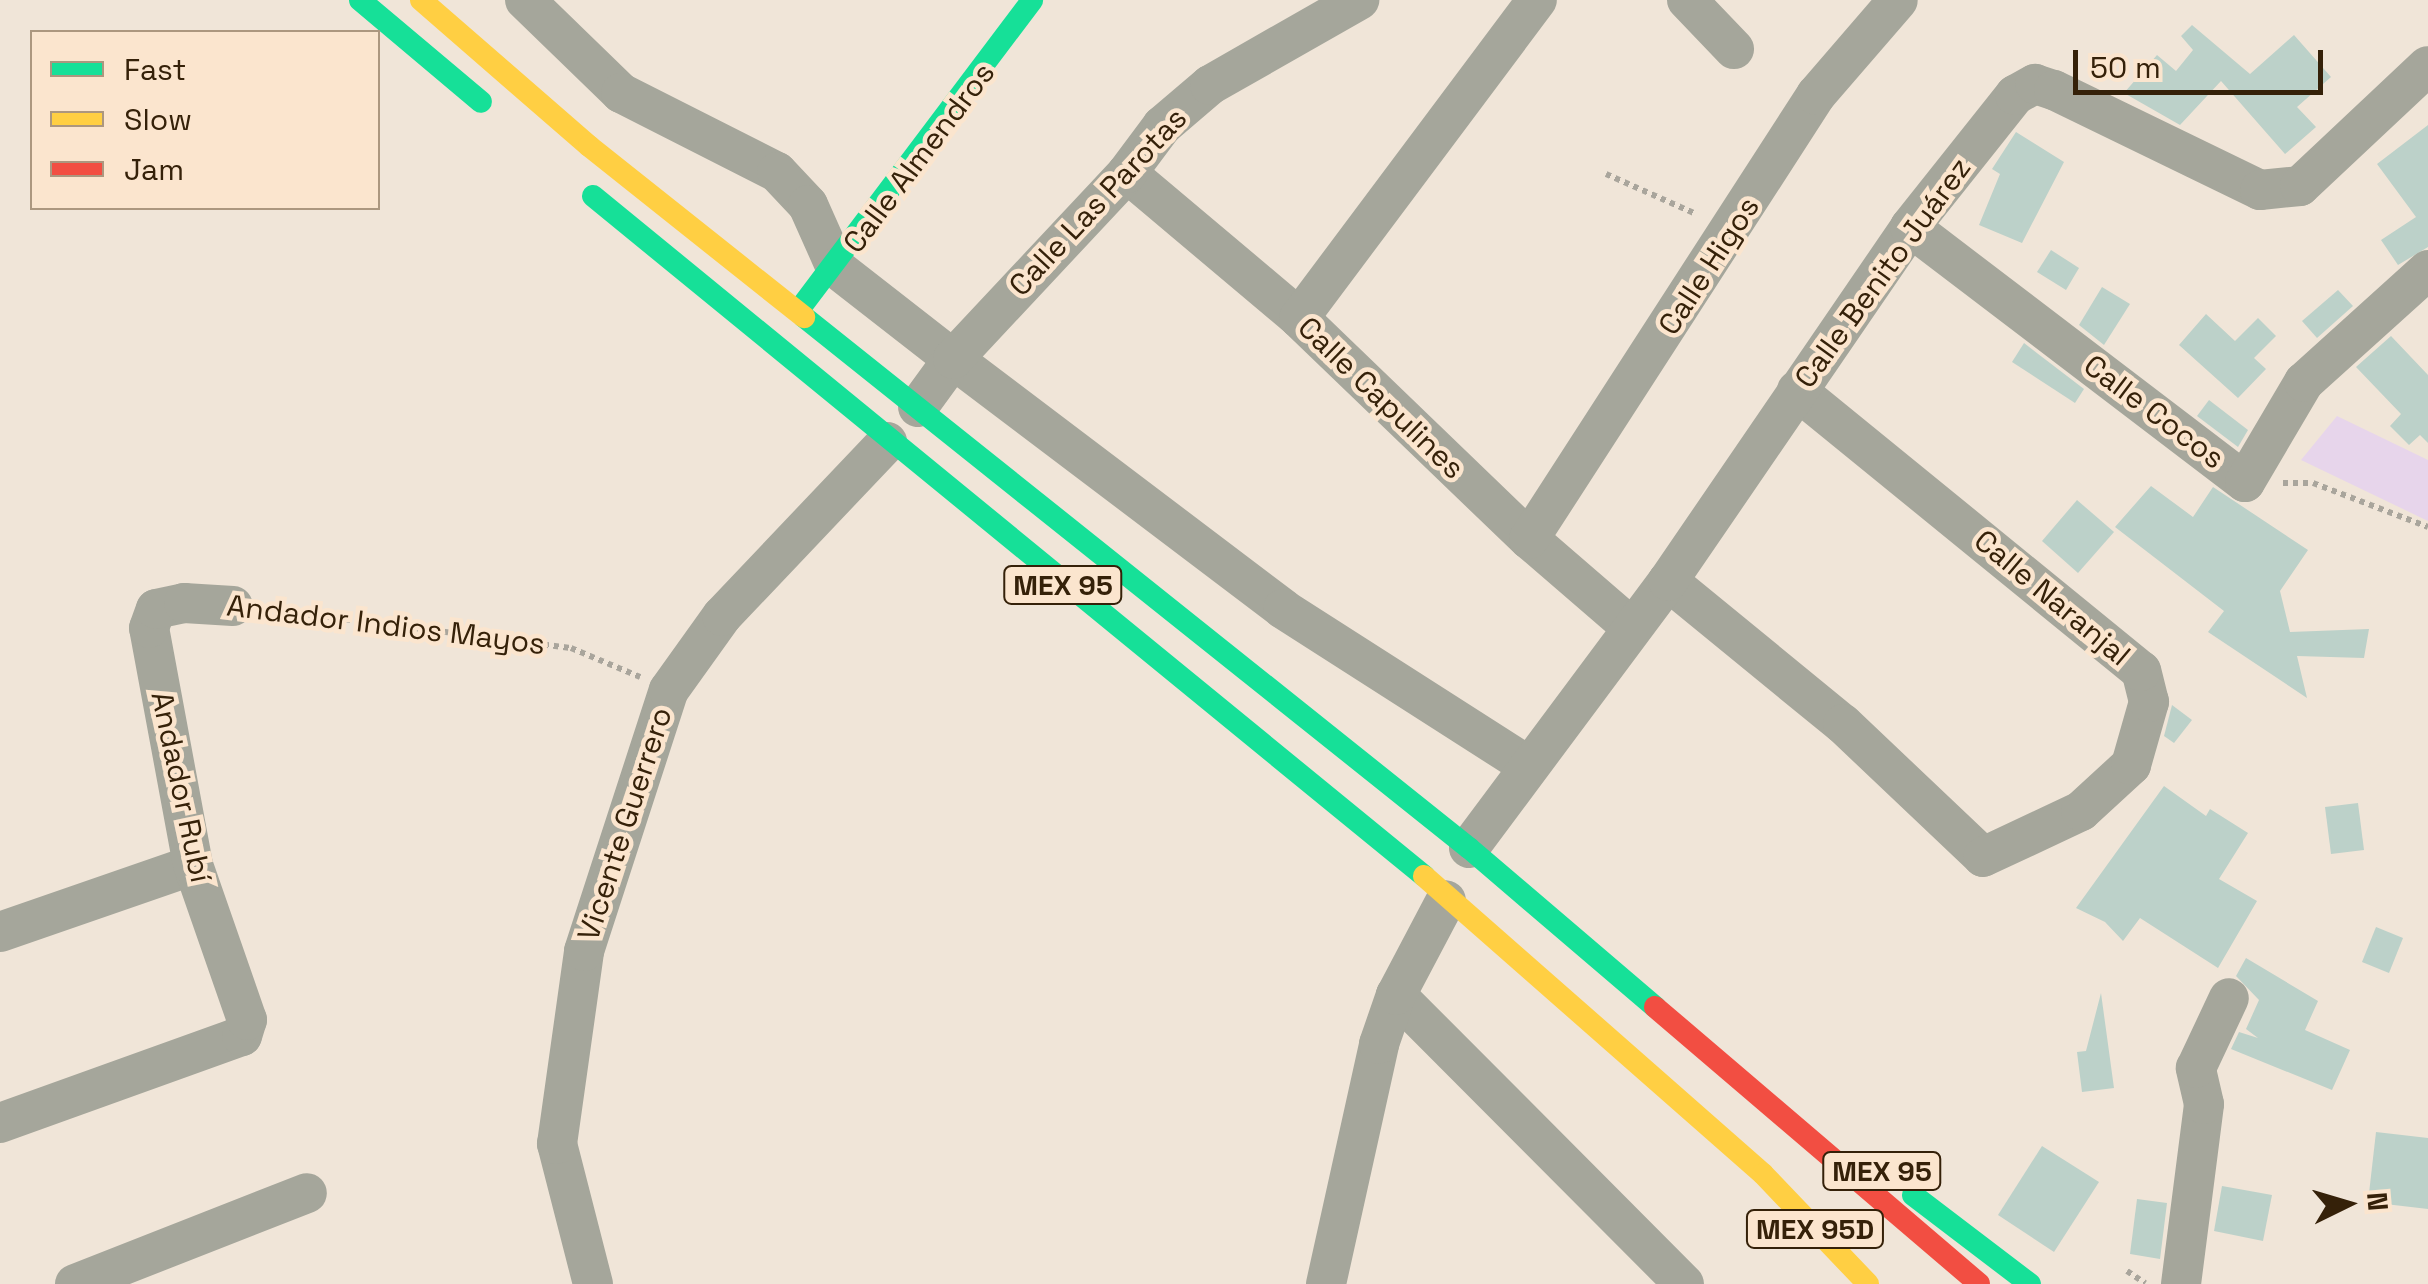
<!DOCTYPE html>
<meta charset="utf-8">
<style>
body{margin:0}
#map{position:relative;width:2428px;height:1284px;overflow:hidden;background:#f0e5d8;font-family:"Space Grotesk",sans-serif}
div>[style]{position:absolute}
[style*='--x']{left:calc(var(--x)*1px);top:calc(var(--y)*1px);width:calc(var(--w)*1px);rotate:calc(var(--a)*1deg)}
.green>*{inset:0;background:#e7d5eb}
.building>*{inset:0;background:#bcd1c9}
.path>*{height:6px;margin-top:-3px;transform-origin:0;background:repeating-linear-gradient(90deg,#a9a59c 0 5px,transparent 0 10px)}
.street>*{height:40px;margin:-20px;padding:0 20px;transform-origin:20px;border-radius:20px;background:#a5a69b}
.fast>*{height:22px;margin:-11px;padding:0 11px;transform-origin:11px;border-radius:11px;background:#16e098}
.slow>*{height:22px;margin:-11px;padding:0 11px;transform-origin:11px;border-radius:11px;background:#ffcf43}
.jam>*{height:22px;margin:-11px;padding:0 11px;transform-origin:11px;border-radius:11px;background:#f24e42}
span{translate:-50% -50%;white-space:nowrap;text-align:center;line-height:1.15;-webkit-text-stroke:9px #fbe5ce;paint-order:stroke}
.shield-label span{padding:2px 8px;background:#fbe5ce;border:2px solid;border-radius:8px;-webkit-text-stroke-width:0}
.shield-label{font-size:28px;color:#352109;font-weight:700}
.street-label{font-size:30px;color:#352109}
.legend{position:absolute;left:30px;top:30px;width:350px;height:180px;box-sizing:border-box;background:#fbe5ce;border:2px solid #ac977f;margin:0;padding:12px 18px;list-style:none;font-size:30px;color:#352109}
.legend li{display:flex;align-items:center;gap:20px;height:50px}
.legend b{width:50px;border:2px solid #ac977f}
.north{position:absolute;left:2298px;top:1154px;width:100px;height:100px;-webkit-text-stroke:8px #fbe5ce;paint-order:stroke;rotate:85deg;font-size:28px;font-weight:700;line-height:40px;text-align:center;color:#352109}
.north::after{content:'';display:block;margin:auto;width:35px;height:45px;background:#352109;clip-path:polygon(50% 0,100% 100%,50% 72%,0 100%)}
.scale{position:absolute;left:2073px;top:50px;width:250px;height:45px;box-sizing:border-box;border:5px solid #352109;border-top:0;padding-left:12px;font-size:30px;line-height:35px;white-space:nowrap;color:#352109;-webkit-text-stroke:8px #fbe5ce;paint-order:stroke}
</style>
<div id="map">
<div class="green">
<i style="clip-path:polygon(2337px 416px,2428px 460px,2428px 521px,2301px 460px)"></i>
</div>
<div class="building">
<i style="clip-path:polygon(2192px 25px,2250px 74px,2294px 35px,2331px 77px,2297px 107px,2316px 127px,2285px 154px,2221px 81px,2180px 125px,2124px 93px,2157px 55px,2176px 71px,2193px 50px,2181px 36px)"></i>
<i style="clip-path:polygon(2428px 125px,2428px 247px,2398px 265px,2381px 240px,2416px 217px,2377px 164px)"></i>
<i style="clip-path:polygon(2016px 132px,2064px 162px,2022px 243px,1979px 225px,2000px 174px,1992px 169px)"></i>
<i style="clip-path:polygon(2051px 250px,2079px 268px,2066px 290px,2037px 272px)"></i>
<i style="clip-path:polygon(2102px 287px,2130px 304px,2104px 345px,2079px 325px)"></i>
<i style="clip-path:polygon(2338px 290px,2353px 306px,2317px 338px,2302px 321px)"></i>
<i style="clip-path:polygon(2206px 314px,2235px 341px,2258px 318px,2276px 336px,2254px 358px,2266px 369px,2238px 398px,2179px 345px)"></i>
<i style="clip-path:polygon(2391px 336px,2428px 375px,2428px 443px,2420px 435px,2409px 445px,2390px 426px,2401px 414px,2356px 367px)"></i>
<i style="clip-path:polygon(2024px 343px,2084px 389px,2075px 403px,2012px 362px)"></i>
<i style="clip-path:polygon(2209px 400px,2248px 430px,2238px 447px,2197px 416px)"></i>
<i style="clip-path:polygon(2151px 486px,2193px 517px,2213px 487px,2308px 550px,2280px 591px,2290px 632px,2369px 629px,2364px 658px,2297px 656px,2307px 698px,2208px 632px,2224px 611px,2115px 527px)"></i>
<i style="clip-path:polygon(2077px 500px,2114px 532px,2078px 573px,2042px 541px)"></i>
<i style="clip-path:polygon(2172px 705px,2192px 720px,2174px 743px,2164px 736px)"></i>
<i style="clip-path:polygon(2164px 786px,2206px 816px,2210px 809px,2248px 833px,2219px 879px,2257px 901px,2218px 968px,2140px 918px,2123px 941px,2105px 922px,2076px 908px)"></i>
<i style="clip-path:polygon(2358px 803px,2364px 850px,2331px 854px,2325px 807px)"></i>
<i style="clip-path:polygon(2376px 927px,2403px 938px,2389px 973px,2362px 962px)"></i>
<i style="clip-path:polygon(2246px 958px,2318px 1001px,2305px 1030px,2350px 1050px,2332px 1090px,2231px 1049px,2239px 1032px,2258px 1038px,2246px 1029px,2259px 1000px,2236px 976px)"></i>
<i style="clip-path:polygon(2101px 993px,2114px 1088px,2082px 1092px,2077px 1052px,2086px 1051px)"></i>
<i style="clip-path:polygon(2376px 1132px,2428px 1138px,2428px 1209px,2368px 1202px)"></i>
<i style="clip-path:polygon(2042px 1146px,2099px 1182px,2054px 1252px,1998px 1215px)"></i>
<i style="clip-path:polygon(2222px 1186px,2272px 1195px,2263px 1241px,2214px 1231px)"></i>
<i style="clip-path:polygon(2137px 1199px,2167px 1203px,2160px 1259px,2130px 1254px)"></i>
</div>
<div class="path">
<i style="--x:1606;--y:174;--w:98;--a:24"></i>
<i style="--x:2283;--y:483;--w:30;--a:0"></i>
<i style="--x:2313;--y:483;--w:123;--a:20.9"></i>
<i style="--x:266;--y:609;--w:307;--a:7.3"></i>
<i style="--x:571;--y:648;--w:75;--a:22.8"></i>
<i style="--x:2127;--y:1271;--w:22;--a:34"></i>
</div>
<div class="street">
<i style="--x:525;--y:0;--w:134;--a:44.1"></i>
<i style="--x:621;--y:93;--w:175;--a:26.9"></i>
<i style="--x:777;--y:172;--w:45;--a:46.8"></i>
<i style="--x:808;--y:205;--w:69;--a:66"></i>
<i style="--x:836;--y:268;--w:148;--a:37.9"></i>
<i style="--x:953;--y:359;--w:414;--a:37.1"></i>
<i style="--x:1283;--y:609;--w:290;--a:32.6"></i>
<i style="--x:1687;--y:0;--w:68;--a:46.2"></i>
<i style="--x:1127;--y:173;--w:225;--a:40.1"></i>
<i style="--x:1299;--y:318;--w:319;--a:43.9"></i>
<i style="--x:1529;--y:539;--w:135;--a:40.8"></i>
<i style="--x:1910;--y:227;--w:421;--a:37.3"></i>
<i style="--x:2245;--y:482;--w:116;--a:-59.5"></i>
<i style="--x:2304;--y:382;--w:167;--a:-42.1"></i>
<i style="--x:1299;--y:318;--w:397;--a:-53.2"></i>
<i style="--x:918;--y:407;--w:59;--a:-53.9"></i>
<i style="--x:953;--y:359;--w:255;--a:-46.9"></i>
<i style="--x:1127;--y:173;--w:59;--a:-53.3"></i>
<i style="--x:1162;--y:126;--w:63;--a:-40.5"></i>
<i style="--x:1210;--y:85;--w:172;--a:-29.7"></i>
<i style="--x:1529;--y:539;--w:529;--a:-57.12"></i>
<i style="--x:1816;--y:95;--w:125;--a:-49.2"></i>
<i style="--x:1668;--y:581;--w:226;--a:39.3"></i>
<i style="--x:1843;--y:724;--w:193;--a:43.5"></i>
<i style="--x:1983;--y:857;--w:108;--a:-25.1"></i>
<i style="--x:2081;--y:811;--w:68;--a:-42.6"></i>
<i style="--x:2131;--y:765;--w:66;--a:-74.1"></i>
<i style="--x:2149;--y:702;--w:32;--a:-104"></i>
<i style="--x:2141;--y:671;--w:444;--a:-140.8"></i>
<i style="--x:1469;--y:848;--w:333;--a:-53.3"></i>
<i style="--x:1668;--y:581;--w:429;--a:-55.6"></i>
<i style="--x:1910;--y:227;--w:169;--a:-51.5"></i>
<i style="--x:2015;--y:95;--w:23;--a:-29"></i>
<i style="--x:2035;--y:84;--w:20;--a:18"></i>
<i style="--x:2054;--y:90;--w:229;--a:25.9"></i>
<i style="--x:2260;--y:190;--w:40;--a:-5.7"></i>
<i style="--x:2300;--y:186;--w:175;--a:-43.2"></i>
<i style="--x:0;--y:932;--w:204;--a:-19.1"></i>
<i style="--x:1396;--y:995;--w:408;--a:45.1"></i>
<i style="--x:0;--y:1123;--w:257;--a:-19.8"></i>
<i style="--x:242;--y:1036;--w:17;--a:-73"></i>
<i style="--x:247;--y:1020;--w:164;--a:-109.2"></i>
<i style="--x:193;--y:865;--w:241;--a:-100.5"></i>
<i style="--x:149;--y:628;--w:20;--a:-70"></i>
<i style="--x:156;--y:609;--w:29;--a:-12"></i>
<i style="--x:184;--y:603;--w:49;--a:3.5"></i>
<i style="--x:75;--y:1284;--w:249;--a:-21.4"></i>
<i style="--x:593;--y:1284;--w:145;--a:-104.4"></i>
<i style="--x:557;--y:1144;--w:195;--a:-82"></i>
<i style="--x:584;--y:951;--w:274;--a:-72"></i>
<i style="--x:669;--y:690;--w:91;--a:-54.4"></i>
<i style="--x:722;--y:616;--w:240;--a:-46.5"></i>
<i style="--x:1326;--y:1284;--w:246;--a:-77.5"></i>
<i style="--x:1379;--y:1044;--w:52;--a:-70.9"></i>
<i style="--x:1396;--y:995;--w:107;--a:-62.2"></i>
<i style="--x:2181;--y:1284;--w:181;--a:-82.7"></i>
<i style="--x:2204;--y:1104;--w:37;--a:-103"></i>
<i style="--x:2196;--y:1068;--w:77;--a:-64.8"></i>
</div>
<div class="fast">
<i style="--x:360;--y:0;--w:158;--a:40.1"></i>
<i style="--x:593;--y:196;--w:1074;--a:39.29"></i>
<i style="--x:798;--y:311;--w:389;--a:-53"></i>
<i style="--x:804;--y:317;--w:851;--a:38.61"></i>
<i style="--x:1469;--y:848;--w:245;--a:40.5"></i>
<i style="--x:1913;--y:1195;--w:147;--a:37.3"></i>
</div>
<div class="slow">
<i style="--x:421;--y:0;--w:223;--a:41"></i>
<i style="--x:589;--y:146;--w:275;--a:38.5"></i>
<i style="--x:1424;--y:876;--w:451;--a:41.3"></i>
<i style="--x:1763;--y:1174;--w:152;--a:46.3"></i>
</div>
<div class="jam">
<i style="--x:1655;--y:1007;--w:426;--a:40.5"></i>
</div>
<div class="shield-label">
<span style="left:1063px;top:585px">MEX 95</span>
<span style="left:1882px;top:1171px">MEX 95</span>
<span style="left:1815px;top:1229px">MEX 95D</span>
</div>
<div class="street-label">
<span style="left:919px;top:158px;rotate:-53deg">Calle Almendros</span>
<span style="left:1098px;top:202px;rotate:-47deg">Calle Las Parotas</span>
<span style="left:1709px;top:266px;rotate:-57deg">Calle Higos</span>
<span style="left:1883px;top:273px;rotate:-54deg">Calle Benito Juárez</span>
<span style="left:1381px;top:398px;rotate:44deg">Calle Capulines</span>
<span style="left:2154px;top:412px;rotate:37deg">Calle Cocos</span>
<span style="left:2052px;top:598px;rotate:40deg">Calle Naranjal</span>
<span style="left:386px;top:625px;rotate:7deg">Andador Indios Mayos</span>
<span style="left:181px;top:787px;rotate:78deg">Andador Rubí</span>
<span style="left:625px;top:824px;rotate:-72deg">Vicente Guerrero</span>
</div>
<ul class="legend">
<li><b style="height:12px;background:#16e098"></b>Fast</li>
<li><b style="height:12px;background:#ffcf43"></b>Slow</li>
<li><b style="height:12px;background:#f24e42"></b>Jam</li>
</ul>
<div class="north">N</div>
<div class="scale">50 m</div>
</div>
